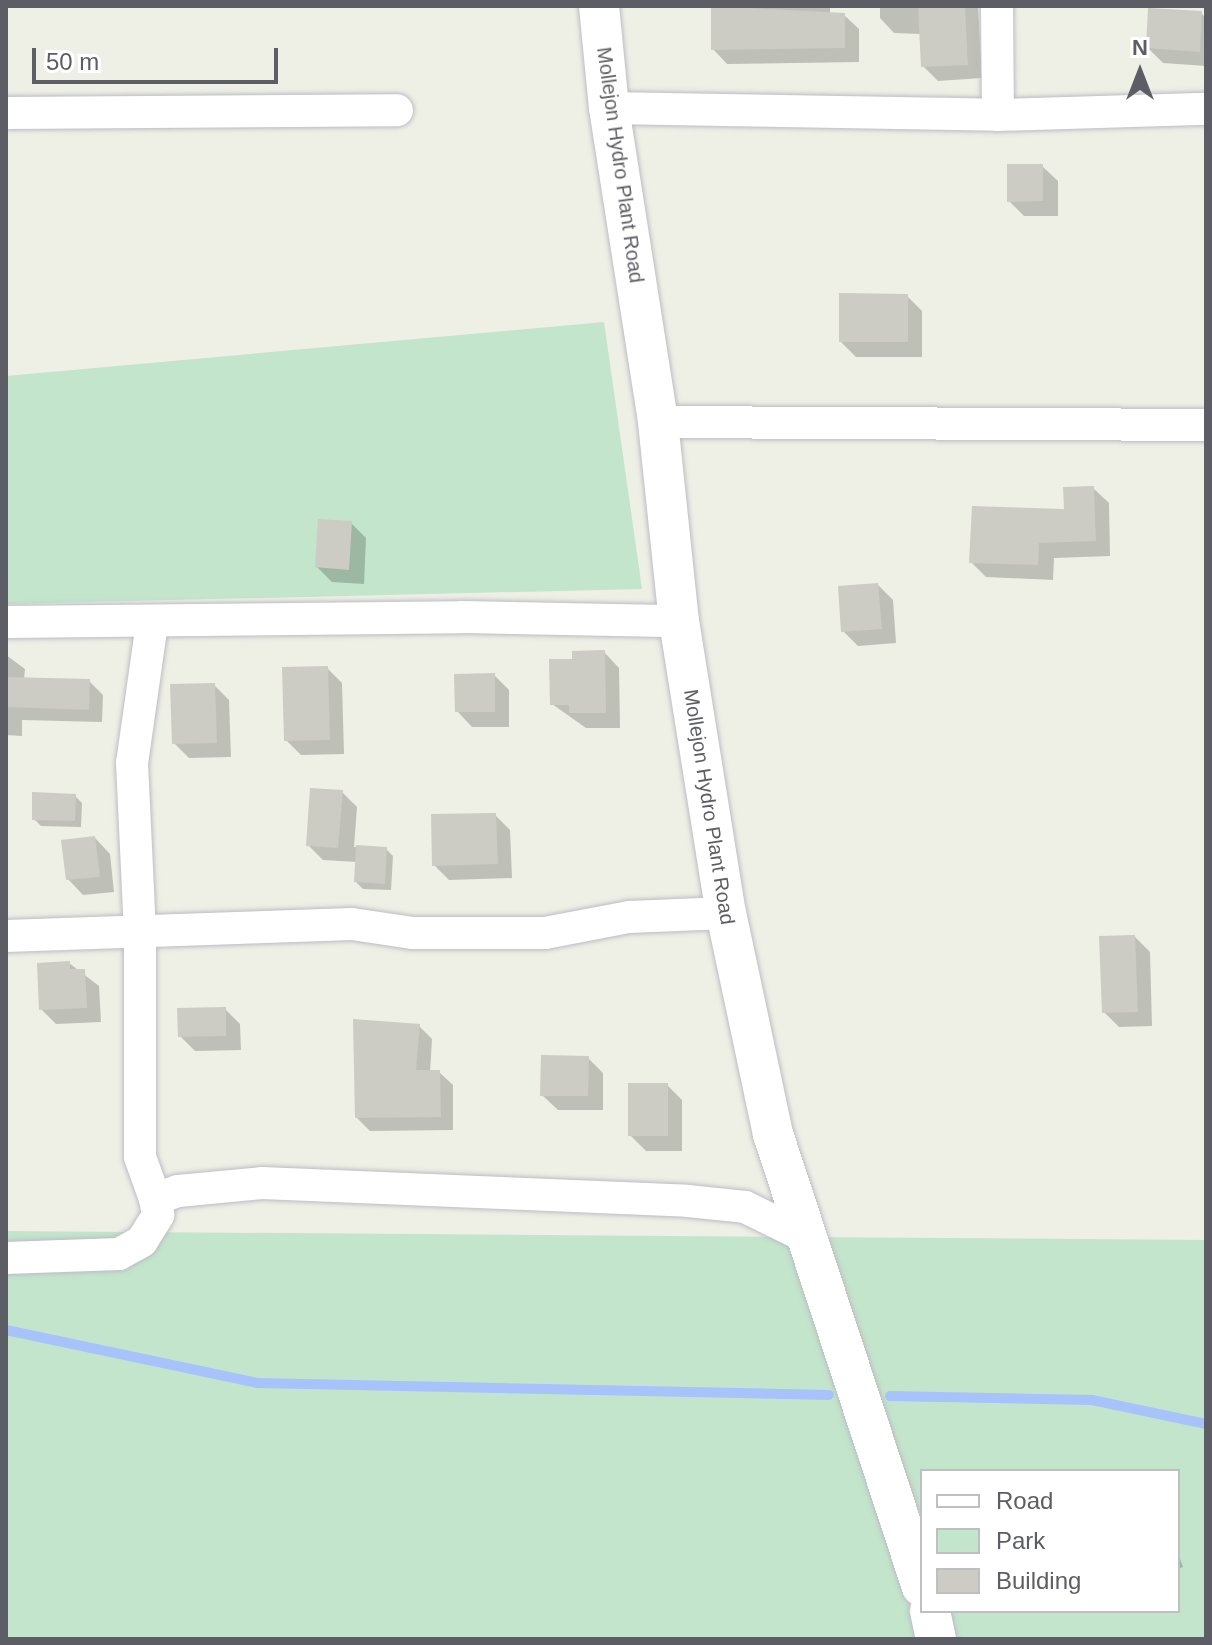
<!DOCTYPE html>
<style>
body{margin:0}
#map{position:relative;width:1212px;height:1645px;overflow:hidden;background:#eeefe5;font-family:Helvetica,sans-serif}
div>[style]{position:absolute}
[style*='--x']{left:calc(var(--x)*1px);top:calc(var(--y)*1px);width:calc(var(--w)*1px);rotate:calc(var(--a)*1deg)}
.green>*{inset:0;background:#c3e5cb}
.shadow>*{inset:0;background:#0003}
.stream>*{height:10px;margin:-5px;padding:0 5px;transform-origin:5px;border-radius:5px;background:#a8c2fc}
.building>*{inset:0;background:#cccbc4}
.roads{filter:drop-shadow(0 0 2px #bcbdc3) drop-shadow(0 0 2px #bcbdc3)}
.minor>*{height:32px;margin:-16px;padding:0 16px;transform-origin:16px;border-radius:16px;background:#fff}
.tertiary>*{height:40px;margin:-20px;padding:0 20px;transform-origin:20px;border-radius:20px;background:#fff}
span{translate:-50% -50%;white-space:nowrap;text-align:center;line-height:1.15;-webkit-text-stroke:6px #fff;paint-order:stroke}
.street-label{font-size:20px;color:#5d5e65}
.frame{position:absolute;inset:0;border:8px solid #5d5e65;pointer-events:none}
.legend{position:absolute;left:920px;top:1469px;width:260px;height:144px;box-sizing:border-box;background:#fff;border:2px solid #bebfc1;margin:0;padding:10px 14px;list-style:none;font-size:24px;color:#5d5e65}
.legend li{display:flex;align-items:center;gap:16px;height:40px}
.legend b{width:40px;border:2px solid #bebfc1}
.north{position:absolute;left:1100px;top:32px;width:80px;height:80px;-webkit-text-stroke:6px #fff;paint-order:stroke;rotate:0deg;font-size:22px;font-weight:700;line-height:32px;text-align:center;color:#5d5e65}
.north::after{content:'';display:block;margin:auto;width:28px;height:36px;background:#5d5e65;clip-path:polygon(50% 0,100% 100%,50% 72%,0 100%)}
.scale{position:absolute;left:32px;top:48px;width:246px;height:36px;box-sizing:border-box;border:4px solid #5d5e65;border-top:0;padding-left:10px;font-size:24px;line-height:28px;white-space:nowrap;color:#5d5e65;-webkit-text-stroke:6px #fff;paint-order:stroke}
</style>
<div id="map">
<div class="green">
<i style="clip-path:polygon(604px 322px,642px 589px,6px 604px,6px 376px)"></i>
<i style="clip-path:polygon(evenodd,6px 1231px,1206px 1240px,1206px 1639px,6px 1639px,6px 1231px,922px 1471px,1178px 1471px,1178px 1611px,922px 1611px,922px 1471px)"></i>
</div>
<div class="shadow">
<i style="clip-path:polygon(713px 6px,830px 6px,830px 15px,844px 15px,859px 29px,859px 62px,727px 64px,713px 49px)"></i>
<i style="clip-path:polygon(880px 6px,978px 6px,982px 78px,938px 81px,923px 66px,921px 34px,894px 33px,880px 18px)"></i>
<i style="clip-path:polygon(1201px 13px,1206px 18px,1206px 66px,1163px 63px,1148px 48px)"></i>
<i style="clip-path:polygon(1042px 166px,1058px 181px,1058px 216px,1024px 216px,1009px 201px)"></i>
<i style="clip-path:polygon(907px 296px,922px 311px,922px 357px,856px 357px,841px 342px)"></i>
<i style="clip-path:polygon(1093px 488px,1109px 503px,1110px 556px,1054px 558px,1053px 580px,986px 577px,971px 562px,1066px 511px)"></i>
<i style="clip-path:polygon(351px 523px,366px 538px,364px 584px,332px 582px,317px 567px)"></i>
<i style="clip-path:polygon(878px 585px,893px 600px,896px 643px,858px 646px,843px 631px)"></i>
<i style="clip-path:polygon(604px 652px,619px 668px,620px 728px,586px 728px,552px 704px,574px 660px)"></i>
<i style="clip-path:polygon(6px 655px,25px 669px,24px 679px,89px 681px,103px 695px,102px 722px,22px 720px,22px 736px,6px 735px)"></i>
<i style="clip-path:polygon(327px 668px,342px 683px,344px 754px,301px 755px,286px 740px)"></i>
<i style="clip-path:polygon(494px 675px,509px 690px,509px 727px,472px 727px,457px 711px)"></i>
<i style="clip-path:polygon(214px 685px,229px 700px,231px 757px,189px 758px,174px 743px)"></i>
<i style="clip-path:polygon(342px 792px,357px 807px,354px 847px,386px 849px,393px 856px,391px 890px,363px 889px,356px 882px,357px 862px,323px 860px,308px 845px)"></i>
<i style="clip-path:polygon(75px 796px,82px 803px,81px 827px,41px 826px,34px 819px)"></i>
<i style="clip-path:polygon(495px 815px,510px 830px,512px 878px,449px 880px,434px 865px)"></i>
<i style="clip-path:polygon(95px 838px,110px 854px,114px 892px,83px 895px,68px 879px)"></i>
<i style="clip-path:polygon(1135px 937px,1150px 952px,1152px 1026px,1119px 1027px,1104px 1012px)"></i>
<i style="clip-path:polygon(69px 963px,99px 986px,101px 1022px,56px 1024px,41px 1009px)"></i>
<i style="clip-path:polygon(225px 1009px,240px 1024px,241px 1050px,195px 1051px,180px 1036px)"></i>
<i style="clip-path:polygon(419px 1026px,432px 1039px,430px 1072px,439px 1072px,453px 1085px,453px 1130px,370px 1131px,357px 1118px)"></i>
<i style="clip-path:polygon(588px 1058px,603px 1073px,603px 1110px,558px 1110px,542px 1095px)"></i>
<i style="clip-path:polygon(667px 1085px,682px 1100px,682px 1151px,646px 1151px,630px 1135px)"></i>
<i style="clip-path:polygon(1178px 1553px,1183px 1567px,1178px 1569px)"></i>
</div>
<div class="stream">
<i style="--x:6;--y:1330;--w:257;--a:11.9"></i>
<i style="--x:257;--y:1383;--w:572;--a:1.2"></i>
<i style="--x:890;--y:1396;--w:202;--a:1.1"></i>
<i style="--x:1092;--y:1400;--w:116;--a:11.9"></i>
</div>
<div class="building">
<i style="clip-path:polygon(711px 6px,845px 13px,845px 48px,711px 50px)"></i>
<i style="clip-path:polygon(918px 6px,965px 6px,968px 65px,921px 67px)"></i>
<i style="clip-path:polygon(1148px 8px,1202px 11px,1200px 52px,1146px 48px)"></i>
<i style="clip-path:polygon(1007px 164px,1043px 164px,1043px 201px,1007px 202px)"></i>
<i style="clip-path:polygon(839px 293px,908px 294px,908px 342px,839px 342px)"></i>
<i style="clip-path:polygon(1094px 486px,1096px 541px,1039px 543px,1038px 565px,969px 563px,972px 506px,1064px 509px,1063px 487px)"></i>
<i style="clip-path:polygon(318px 519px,352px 521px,349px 570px,315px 567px)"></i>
<i style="clip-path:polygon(878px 583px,882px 629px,841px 632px,838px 586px)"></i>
<i style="clip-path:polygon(605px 650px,606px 713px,569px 713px,569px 705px,550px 705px,549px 659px,572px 659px,572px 651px)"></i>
<i style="clip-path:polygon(328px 666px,330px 740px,284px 741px,282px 667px)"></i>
<i style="clip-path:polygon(495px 673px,495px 712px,455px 712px,454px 674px)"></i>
<i style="clip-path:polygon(6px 677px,90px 679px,89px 710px,6px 707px)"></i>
<i style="clip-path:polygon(215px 683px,217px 743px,172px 744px,170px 684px)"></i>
<i style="clip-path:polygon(310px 788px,343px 790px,338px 848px,306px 846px)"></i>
<i style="clip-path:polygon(32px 792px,76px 794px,75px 821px,32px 820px)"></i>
<i style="clip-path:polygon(496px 813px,498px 864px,432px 866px,431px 814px)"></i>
<i style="clip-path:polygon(95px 836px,100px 877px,66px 880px,61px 840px)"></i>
<i style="clip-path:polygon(356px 845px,387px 847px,385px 884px,354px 882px)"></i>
<i style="clip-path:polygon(1135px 935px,1138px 1012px,1102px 1013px,1099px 936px)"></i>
<i style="clip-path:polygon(70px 961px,70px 969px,85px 969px,87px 1008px,39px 1010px,37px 963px)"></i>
<i style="clip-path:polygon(226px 1007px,226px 1036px,178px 1037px,177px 1008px)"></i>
<i style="clip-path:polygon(353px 1019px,420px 1024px,416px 1070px,440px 1070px,441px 1117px,355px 1118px)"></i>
<i style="clip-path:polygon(541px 1055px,589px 1056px,588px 1096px,540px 1096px)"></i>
<i style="clip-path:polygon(628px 1083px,668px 1083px,668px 1136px,628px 1136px)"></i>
</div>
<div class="roads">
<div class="minor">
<i style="--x:997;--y:6;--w:109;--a:89.5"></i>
<i style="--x:609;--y:108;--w:389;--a:1"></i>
<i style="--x:998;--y:115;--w:208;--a:-1.7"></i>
<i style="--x:6;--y:113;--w:391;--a:-0.4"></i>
<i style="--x:658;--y:422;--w:548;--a:0.31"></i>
<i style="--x:6;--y:622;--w:456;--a:-0.6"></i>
<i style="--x:462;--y:617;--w:217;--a:1.1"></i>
<i style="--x:152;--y:623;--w:141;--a:98.1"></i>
<i style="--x:132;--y:763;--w:169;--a:87.3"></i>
<i style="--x:140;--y:932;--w:225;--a:90"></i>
<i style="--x:140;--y:1157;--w:45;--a:70.3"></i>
<i style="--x:6;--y:936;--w:346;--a:-2"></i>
<i style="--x:352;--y:924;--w:62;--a:8.4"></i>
<i style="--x:413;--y:933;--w:132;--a:0"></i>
<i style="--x:545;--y:933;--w:86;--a:-10.8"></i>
<i style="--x:629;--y:917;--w:97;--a:-2.4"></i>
<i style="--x:6;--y:1258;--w:113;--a:-2"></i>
<i style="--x:119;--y:1254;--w:26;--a:-29"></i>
<i style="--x:142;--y:1241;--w:31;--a:-58"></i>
<i style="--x:158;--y:1215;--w:16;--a:-101"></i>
<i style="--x:155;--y:1199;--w:24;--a:-19"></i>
<i style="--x:178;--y:1191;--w:84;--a:-5.4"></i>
<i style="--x:262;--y:1183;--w:426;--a:2.4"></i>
<i style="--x:688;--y:1201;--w:57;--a:6"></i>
<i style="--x:745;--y:1207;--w:70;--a:26.2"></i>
</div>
<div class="tertiary">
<i style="--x:599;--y:6;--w:102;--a:84.4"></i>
<i style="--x:609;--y:108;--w:318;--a:81.1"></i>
<i style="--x:658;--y:422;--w:200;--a:84"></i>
<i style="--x:679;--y:621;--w:296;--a:80.9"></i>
<i style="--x:726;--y:913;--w:226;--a:78"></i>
<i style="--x:773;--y:1134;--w:476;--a:71.8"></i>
<i style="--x:930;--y:1611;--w:29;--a:78"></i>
</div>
</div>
<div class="street-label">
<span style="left:620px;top:165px;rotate:82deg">Mollejon Hydro Plant Road</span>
<span style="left:709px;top:807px;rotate:81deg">Mollejon Hydro Plant Road</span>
</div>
<div class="frame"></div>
<ul class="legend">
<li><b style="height:10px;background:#fff"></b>Road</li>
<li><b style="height:22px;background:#c3e5cb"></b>Park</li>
<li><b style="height:22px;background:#cccbc4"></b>Building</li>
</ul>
<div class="north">N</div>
<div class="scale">50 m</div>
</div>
